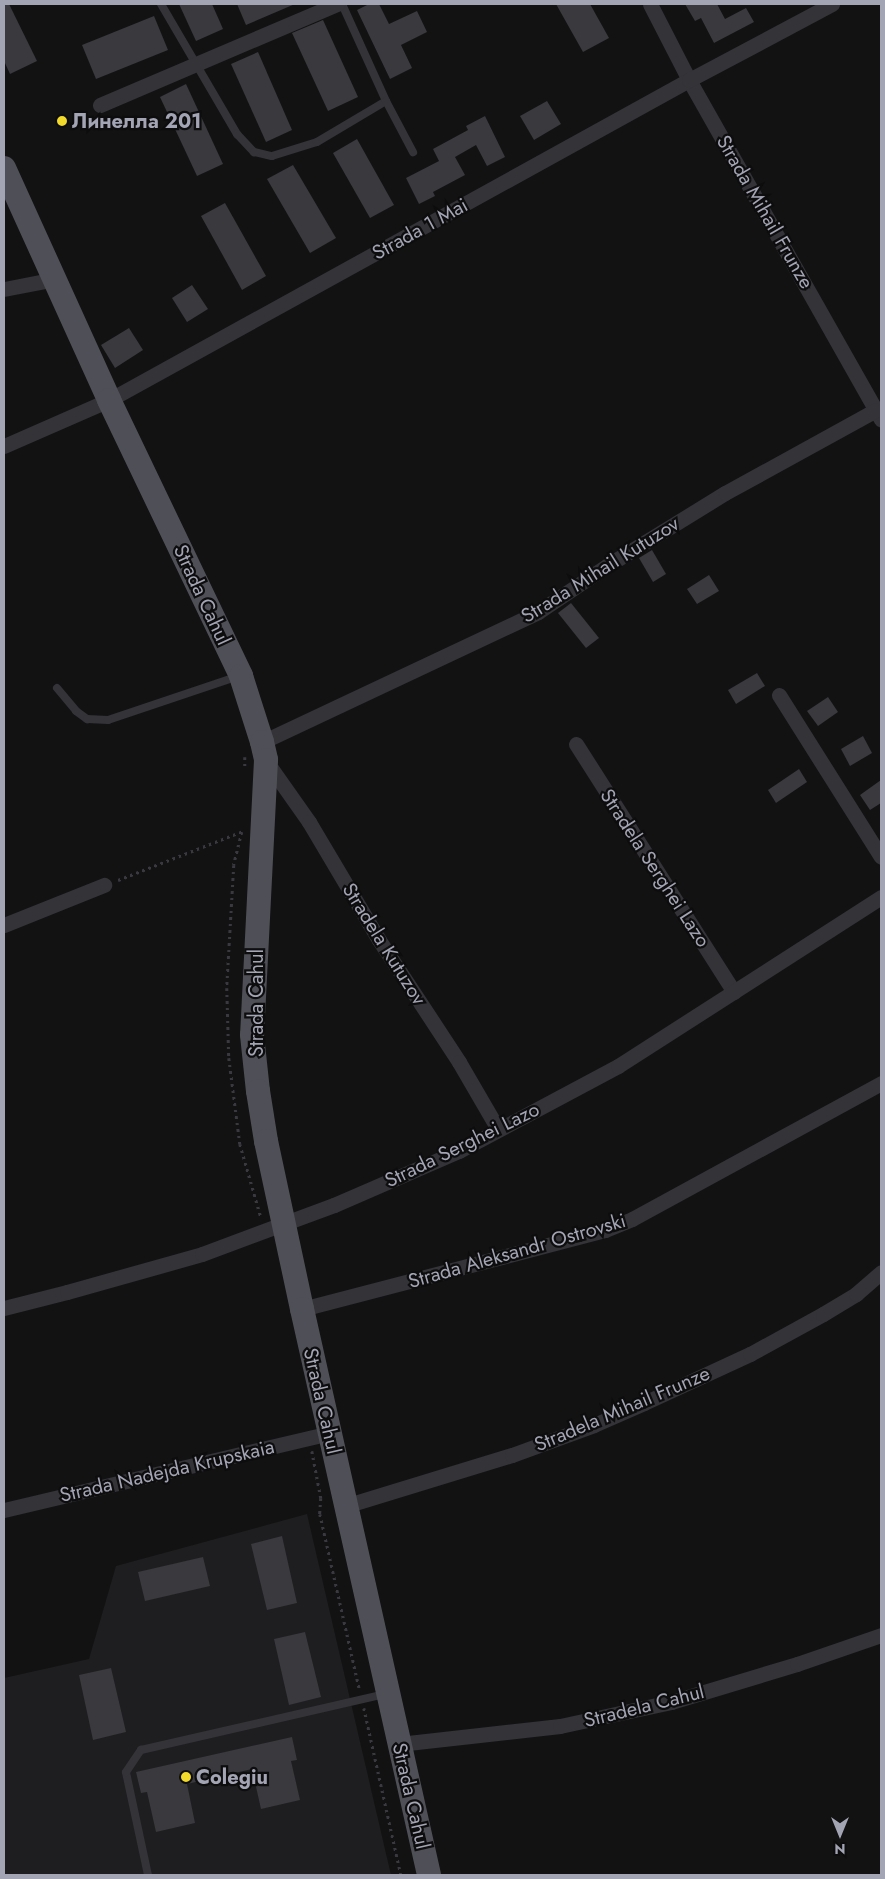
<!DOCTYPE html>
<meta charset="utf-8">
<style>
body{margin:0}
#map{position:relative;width:885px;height:1879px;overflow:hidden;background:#121213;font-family:Jost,sans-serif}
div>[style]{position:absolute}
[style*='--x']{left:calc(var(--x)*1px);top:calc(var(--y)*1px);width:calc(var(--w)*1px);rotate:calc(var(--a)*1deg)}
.built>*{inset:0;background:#1e1e20}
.building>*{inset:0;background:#39393e}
.path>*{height:2.5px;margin-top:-1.25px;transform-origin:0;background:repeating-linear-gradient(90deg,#39393f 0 2.5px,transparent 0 6.5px)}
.service>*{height:8px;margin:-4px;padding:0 4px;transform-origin:4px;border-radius:4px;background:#333338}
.minor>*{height:15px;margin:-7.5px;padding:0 7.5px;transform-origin:7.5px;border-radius:7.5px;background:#333338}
.primary>*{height:24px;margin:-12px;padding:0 12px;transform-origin:12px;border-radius:12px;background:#4f4f57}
.dots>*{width:14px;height:14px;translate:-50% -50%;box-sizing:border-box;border:2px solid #0d0d0e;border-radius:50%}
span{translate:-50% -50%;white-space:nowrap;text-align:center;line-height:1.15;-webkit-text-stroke:4.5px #0d0d0e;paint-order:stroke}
.poi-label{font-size:20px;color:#a3a4b4;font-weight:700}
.left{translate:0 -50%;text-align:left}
.street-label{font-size:20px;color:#a3a4b4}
.frame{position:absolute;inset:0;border:5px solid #a3a4b4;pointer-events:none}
.north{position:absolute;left:815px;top:1809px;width:50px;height:50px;-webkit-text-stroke:4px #0d0d0e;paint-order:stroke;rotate:180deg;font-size:14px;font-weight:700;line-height:20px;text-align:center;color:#a3a4b4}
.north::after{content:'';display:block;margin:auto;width:18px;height:22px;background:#a3a4b4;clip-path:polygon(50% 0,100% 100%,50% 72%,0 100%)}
</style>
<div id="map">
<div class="built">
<i style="clip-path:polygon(307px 1514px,391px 1875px,4px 1875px,4px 1678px,89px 1659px,116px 1566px)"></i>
</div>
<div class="building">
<i style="clip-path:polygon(4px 4px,9px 4px,37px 61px,10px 74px,4px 61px)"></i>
<i style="clip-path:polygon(179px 4px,212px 4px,223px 29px,196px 41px)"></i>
<i style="clip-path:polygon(237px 4px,295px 4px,246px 25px)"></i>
<i style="clip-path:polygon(369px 4px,379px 4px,389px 24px,417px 11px,427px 32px,401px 45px,412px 68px,390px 79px,357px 10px)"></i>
<i style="clip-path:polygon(556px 4px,590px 4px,609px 38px,583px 52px)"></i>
<i style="clip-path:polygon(685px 4px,717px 4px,725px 19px,746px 8px,754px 22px,714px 43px,701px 18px,695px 21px)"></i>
<i style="clip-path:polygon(154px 16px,168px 50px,96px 79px,82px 45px)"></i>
<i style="clip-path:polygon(323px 20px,358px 97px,328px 111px,292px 33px)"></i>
<i style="clip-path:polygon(258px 52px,292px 130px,266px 142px,231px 64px)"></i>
<i style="clip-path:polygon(186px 84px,223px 164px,197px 176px,160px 97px)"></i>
<i style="clip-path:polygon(547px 101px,561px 124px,534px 140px,520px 116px)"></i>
<i style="clip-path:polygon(485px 116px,505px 157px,487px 166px,476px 145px,455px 157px,465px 175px,433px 192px,435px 196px,419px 204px,406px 178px,439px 161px,433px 149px,468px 130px,466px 126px)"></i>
<i style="clip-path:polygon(357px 139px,394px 205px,370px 218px,333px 153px)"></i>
<i style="clip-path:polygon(293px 165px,336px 238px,310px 253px,267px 179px)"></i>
<i style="clip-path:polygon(225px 203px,266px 276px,242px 290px,201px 216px)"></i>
<i style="clip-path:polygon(192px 285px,208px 309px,187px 322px,172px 298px)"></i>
<i style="clip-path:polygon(129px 328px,143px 350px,115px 368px,101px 345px)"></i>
<i style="clip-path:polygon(652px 550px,666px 574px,653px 582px,639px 558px)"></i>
<i style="clip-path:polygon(709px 575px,719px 591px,697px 604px,687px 589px)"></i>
<i style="clip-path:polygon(571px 603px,599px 638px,586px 648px,558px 613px)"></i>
<i style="clip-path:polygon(757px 673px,765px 686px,736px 704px,728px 690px)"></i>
<i style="clip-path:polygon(828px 697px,838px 712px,818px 726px,807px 711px)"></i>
<i style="clip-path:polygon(863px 736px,872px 753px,850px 766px,841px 749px)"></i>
<i style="clip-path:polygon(799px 769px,807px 782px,776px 803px,768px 790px)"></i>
<i style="clip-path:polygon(881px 780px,881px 803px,870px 810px,860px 795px)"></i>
<i style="clip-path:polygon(282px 1536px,297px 1603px,267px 1610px,251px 1544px)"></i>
<i style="clip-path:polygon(203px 1557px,210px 1586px,145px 1601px,138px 1572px)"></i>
<i style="clip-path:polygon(305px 1632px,321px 1697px,289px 1705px,274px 1639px)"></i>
<i style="clip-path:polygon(111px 1668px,126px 1732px,93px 1740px,79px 1675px)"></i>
<i style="clip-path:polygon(292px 1737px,297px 1760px,291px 1761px,300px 1800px,261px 1809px,252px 1769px,187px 1784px,195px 1823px,156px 1832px,147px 1792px,141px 1793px,136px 1772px)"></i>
</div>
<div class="path">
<i style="--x:245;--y:757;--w:12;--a:90"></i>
<i style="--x:242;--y:832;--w:34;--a:104"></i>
<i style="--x:234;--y:865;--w:123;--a:93.3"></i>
<i style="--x:227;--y:988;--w:70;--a:88.4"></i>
<i style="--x:229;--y:1058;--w:87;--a:82.7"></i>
<i style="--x:240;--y:1144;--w:76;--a:74"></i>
<i style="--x:118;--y:880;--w:134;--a:-21.4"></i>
<i style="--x:312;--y:1451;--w:48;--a:79.2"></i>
<i style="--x:321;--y:1498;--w:16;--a:94"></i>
<i style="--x:320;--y:1514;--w:181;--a:77.3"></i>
<i style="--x:364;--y:1708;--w:171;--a:77.5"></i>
</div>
<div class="service">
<i style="--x:161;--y:4;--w:151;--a:59.7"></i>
<i style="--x:237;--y:134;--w:25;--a:47"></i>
<i style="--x:254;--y:152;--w:18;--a:13"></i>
<i style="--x:272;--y:156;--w:47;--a:-17.3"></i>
<i style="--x:317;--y:142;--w:80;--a:-30.7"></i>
<i style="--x:342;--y:4;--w:107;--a:65.6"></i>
<i style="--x:386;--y:101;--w:58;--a:62.1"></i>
<i style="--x:57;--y:688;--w:30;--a:50"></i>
<i style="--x:76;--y:711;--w:14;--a:36"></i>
<i style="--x:87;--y:719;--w:21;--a:3"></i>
<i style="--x:108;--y:720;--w:138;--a:-18.6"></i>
<i style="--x:148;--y:1875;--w:105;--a:-102.1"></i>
<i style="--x:126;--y:1772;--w:27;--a:-56"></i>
<i style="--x:141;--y:1750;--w:251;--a:-12.9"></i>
</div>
<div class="minor">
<i style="--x:650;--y:4;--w:85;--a:62.8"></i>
<i style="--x:689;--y:80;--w:390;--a:60.5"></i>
<i style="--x:100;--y:105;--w:258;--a:-23.1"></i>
<i style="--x:4;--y:289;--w:53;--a:-10.9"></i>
<i style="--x:4;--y:446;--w:115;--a:-23.7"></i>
<i style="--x:109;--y:400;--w:662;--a:-28.89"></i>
<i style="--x:689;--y:80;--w:162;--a:-28"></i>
<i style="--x:779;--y:695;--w:191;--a:57.8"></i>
<i style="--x:262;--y:742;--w:305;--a:-25.2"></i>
<i style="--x:538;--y:612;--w:84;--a:-33.9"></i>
<i style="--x:608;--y:565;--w:137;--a:-31.6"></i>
<i style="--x:725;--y:493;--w:172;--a:-28.8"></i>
<i style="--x:576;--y:744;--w:294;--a:57.5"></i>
<i style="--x:266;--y:761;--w:75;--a:54.8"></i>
<i style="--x:309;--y:822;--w:137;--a:59.3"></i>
<i style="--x:379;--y:940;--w:146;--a:56.7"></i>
<i style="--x:459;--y:1062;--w:78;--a:59.8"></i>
<i style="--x:4;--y:925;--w:108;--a:-21.8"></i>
<i style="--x:4;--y:1308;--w:65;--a:-14.3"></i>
<i style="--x:67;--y:1292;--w:140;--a:-15.7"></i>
<i style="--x:202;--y:1254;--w:141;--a:-20.4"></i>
<i style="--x:334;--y:1205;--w:136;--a:-23.4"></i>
<i style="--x:459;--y:1151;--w:180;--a:-28.1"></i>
<i style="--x:618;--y:1066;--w:313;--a:-32.7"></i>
<i style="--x:302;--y:1309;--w:313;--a:-14.6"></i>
<i style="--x:605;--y:1230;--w:29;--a:-22"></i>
<i style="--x:632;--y:1219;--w:284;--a:-28.6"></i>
<i style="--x:345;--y:1506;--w:175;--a:-17"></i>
<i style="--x:512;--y:1455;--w:87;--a:-20.1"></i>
<i style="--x:594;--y:1425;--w:55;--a:-23.7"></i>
<i style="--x:644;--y:1403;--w:117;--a:-24.8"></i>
<i style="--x:750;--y:1354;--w:83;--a:-28.7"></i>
<i style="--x:823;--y:1314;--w:39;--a:-31"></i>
<i style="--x:856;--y:1294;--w:33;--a:-41"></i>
<i style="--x:4;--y:1510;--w:335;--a:-13.3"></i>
<i style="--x:399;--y:1744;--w:162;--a:-6.4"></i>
<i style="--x:560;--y:1726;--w:114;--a:-12.2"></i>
<i style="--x:671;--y:1702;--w:132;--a:-16.8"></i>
<i style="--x:797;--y:1664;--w:89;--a:-19"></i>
</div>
<div class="primary">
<i style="--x:4;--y:168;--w:255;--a:65.6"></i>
<i style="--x:109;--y:400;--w:306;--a:64.4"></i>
<i style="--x:241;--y:676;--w:69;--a:72.3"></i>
<i style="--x:262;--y:742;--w:18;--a:77"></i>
<i style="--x:266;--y:760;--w:275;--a:92.9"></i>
<i style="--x:252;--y:1035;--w:56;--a:83.9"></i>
<i style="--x:258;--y:1091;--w:51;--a:80.9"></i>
<i style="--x:266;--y:1141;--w:172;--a:77.9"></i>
<i style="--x:302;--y:1309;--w:580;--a:77.35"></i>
</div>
<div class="dots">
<i style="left:62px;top:121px;background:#f1da2b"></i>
<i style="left:186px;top:1777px;background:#f1da2b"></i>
</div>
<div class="poi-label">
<span class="left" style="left:72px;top:121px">Линелла 201</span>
<span class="left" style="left:196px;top:1777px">Colegiu</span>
</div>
<div class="street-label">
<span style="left:765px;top:212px;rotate:60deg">Strada Mihail Frunze</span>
<span style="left:420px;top:229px;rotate:-29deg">Strada 1 Mai</span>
<span style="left:600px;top:570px;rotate:-32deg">Strada Mihail Kutuzov</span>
<span style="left:202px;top:595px;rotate:65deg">Strada Cahul</span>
<span style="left:655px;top:868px;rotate:57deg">Stradela Serghei Lazo</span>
<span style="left:384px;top:944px;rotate:58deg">Stradela Kutuzov</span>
<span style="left:256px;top:1003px;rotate:-90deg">Strada Cahul</span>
<span style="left:462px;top:1145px;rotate:-26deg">Strada Serghei Lazo</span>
<span style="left:517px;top:1251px;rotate:-16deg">Strada Aleksandr Ostrovski</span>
<span style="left:322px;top:1401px;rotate:77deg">Strada Cahul</span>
<span style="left:622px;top:1409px;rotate:-23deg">Stradela Mihail Frunze</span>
<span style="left:167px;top:1471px;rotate:-13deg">Strada Nadejda Krupskaia</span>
<span style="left:644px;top:1706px;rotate:-14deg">Stradela Cahul</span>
<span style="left:411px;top:1796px;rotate:77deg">Strada Cahul</span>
</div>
<div class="frame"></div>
<div class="north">N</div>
</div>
